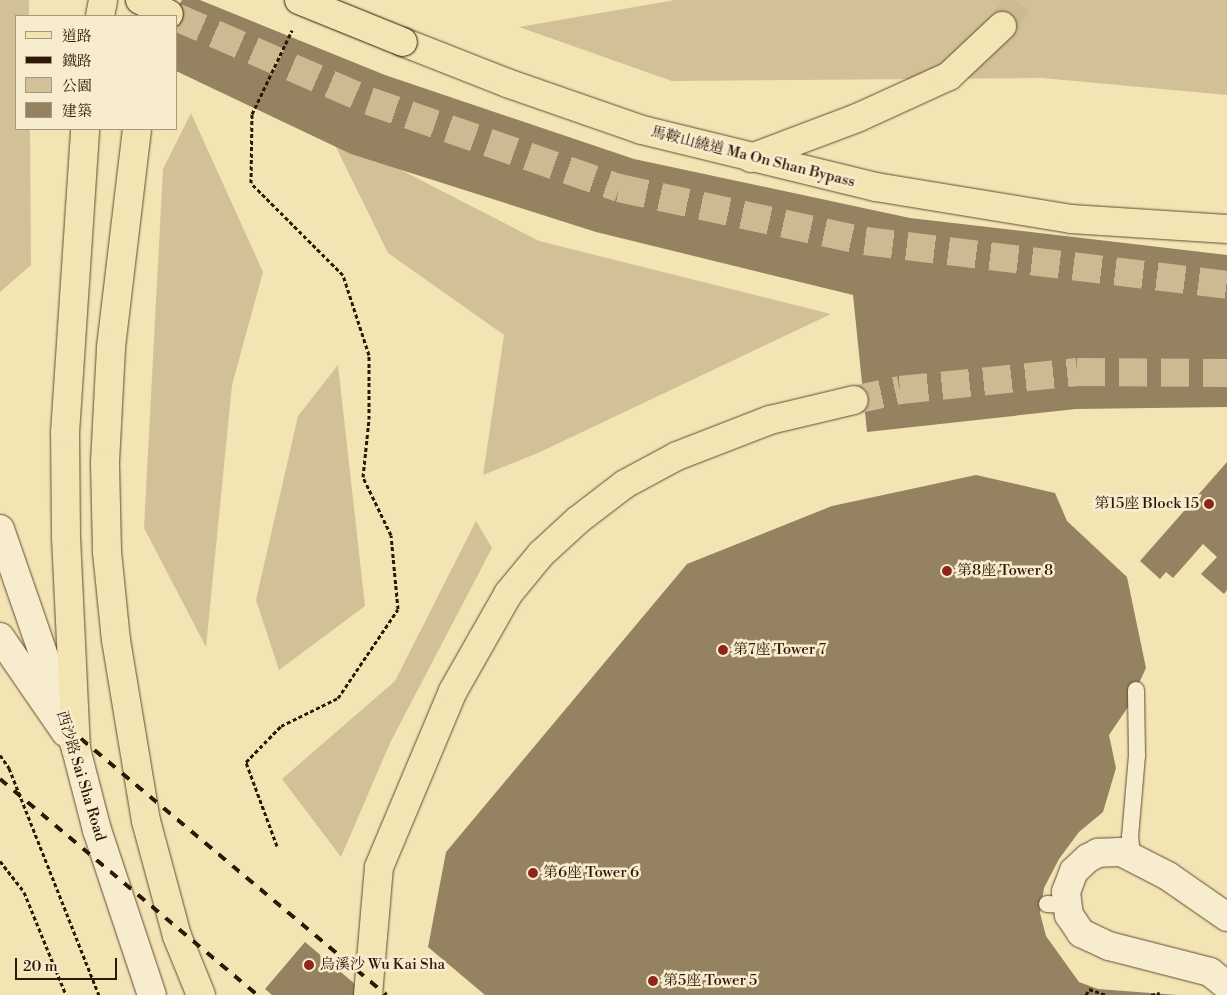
<!DOCTYPE html>
<meta charset="utf-8">
<style>
body{margin:0}
#map{position:relative;width:1227px;height:995px;overflow:hidden;background:#f3e4b4;font-family:"Libre Bodoni","Noto Serif TC",serif}
div>[style]{position:absolute}
[style*='--x']{left:calc(var(--x)*1px);top:calc(var(--y)*1px);width:calc(var(--w)*1px);rotate:calc(var(--a)*1deg)}
.green>*{inset:0;background:#d2c197}
.building>*{inset:0;background:#958261}
.primary-tunnel>*{height:28px;margin-top:-14px;transform-origin:0;background:repeating-linear-gradient(90deg,#ccbb92 0 28px,transparent 0 42px)}
.path>*{height:3px;margin-top:-1.5px;transform-origin:0;background:repeating-linear-gradient(90deg,#2f1708 0 4px,transparent 0 6.5px)}
.roads{filter:drop-shadow(0 0 1px #604a33) drop-shadow(0 0 1px #604a33)}
.service>*{height:16px;margin:-8px;padding:0 8px;transform-origin:8px;border-radius:8px;background:#f7edce}
.minor>*{height:28px;margin:-14px;padding:0 14px;transform-origin:14px;border-radius:14px;background:#f7edce}
.tertiary>*{height:28px;margin:-14px;padding:0 14px;transform-origin:14px;border-radius:14px;background:#f7edce}
.secondary>*{height:28px;margin:-14px;padding:0 14px;transform-origin:14px;border-radius:14px;background:#f7edce}
.primary>*{height:28px;margin:-14px;padding:0 14px;transform-origin:14px;border-radius:14px;background:#f3e4b4}
.rail>*{height:4px;margin-top:-2px;transform-origin:0;background:repeating-linear-gradient(90deg,#2f1708 0 9px,transparent 0 18px)}
.bridges{filter:drop-shadow(0 0 1px #2f1708) drop-shadow(0 0 1px #2f1708)}
.primary-bridge>*{height:28px;margin:-14px;padding:0 14px;transform-origin:14px;border-radius:14px;background:#f3e4b4}
.dots>*{width:14px;height:14px;translate:-50% -50%;box-sizing:border-box;border:2px solid #f7edce;border-radius:50%}
span{translate:-50% -50%;white-space:nowrap;text-align:center;line-height:1.15;-webkit-text-stroke:5px #f7edce;paint-order:stroke}
.street-label{font-size:15px;color:#2f1708}
.poi-label{font-size:15px;color:#2f1708}
.right{translate:-100% -50%;text-align:right}
.left{translate:0 -50%;text-align:left}
.legend{position:absolute;left:15px;top:15px;width:162px;height:115px;box-sizing:border-box;background:#f7edce;border:1px solid #a7977f;margin:0;padding:6px 9px;list-style:none;font-size:15px;color:#2f1708}
.legend li{display:flex;align-items:center;gap:10px;height:25px}
.legend b{width:25px;border:1px solid #a7977f}
.scale{position:absolute;left:15px;top:958px;width:102px;height:22px;box-sizing:border-box;border:2px solid #2f1708;border-top:0;padding-left:6px;font-size:15px;line-height:18px;white-space:nowrap;color:#2f1708;-webkit-text-stroke:4px #f7edce;paint-order:stroke}
</style>
<div id="map">
<div class="green">
<i style="clip-path:polygon(0 0,29px 0,29px 16px,16px 16px,16px 129px,30px 129px,31px 265px,0 292px)"></i>
<i style="clip-path:polygon(675px 0,1227px 0,1227px 95px,1042px 78px,672px 81px,519px 27px)"></i>
<i style="clip-path:polygon(191px 113px,263px 272px,232px 385px,206px 647px,144px 528px,163px 169px)"></i>
<i style="clip-path:polygon(329px 133px,539px 241px,831px 314px,538px 453px,483px 475px,504px 335px,388px 253px)"></i>
<i style="clip-path:polygon(338px 365px,365px 606px,279px 670px,256px 600px,298px 416px)"></i>
<i style="clip-path:polygon(476px 521px,492px 548px,390px 743px,341px 857px,282px 779px,395px 681px)"></i>
</div>
<div class="building">
<i style="clip-path:polygon(182px 0,200px 0,385px 75px,634px 159px,910px 218px,1227px 255px,1227px 407px,1076px 409px,867px 432px,853px 295px,596px 232px,351px 154px,176px 71px,176px 16px,173px 16px)"></i>
<i style="clip-path:polygon(1227px 462px,1227px 590px,1224px 594px,1201px 574px,1217px 557px,1203px 544px,1173px 578px,1166px 572px,1160px 579px,1140px 561px)"></i>
<i style="clip-path:polygon(976px 475px,1055px 493px,1067px 521px,1127px 577px,1146px 668px,1128px 707px,1109px 735px,1116px 768px,1103px 812px,1079px 832px,1059px 859px,1044px 888px,1040px 913px,1046px 936px,1079px 982px,1098px 989px,1177px 995px,485px 995px,428px 947px,446px 852px,687px 564px,832px 506px)"></i>
<i style="clip-path:polygon(305px 942px,368px 995px,272px 995px,265px 989px)"></i>
</div>
<div class="primary-tunnel">
<i style="--x:176;--y:17;--w:210;--a:23.5"></i>
<i style="--x:369;--y:101;--w:265;--a:19.2"></i>
<i style="--x:619;--y:188;--w:252;--a:12.2"></i>
<i style="--x:865;--y:241;--w:365;--a:6.9"></i>
<i style="--x:1002;--y:26;--w:31;--a:-57"></i>
<i style="--x:854;--y:400;--w:47;--a:-12.3"></i>
<i style="--x:900;--y:390;--w:178;--a:-5.8"></i>
<i style="--x:1077;--y:372;--w:150;--a:0.4"></i>
</div>
<div class="path">
<i style="--x:0;--y:755;--w:16;--a:55"></i>
<i style="--x:9;--y:768;--w:244;--a:68.4"></i>
<i style="--x:277;--y:846;--w:90;--a:-110.3"></i>
<i style="--x:246;--y:762;--w:50;--a:-45.8"></i>
<i style="--x:281;--y:726;--w:64;--a:-26.2"></i>
<i style="--x:338;--y:698;--w:107;--a:-56"></i>
<i style="--x:398;--y:609;--w:74;--a:-95.4"></i>
<i style="--x:391;--y:535;--w:64;--a:-115.8"></i>
<i style="--x:363;--y:477;--w:58;--a:-84.1"></i>
<i style="--x:369;--y:419;--w:64;--a:-90"></i>
<i style="--x:369;--y:355;--w:84;--a:-108"></i>
<i style="--x:343;--y:275;--w:130;--a:-135"></i>
<i style="--x:251;--y:183;--w:69;--a:-89.2"></i>
<i style="--x:252;--y:114;--w:93;--a:-64.5"></i>
<i style="--x:0;--y:861;--w:39;--a:52"></i>
<i style="--x:24;--y:892;--w:111;--a:67.8"></i>
<i style="--x:1086;--y:995;--w:7;--a:-63"></i>
<i style="--x:1089;--y:989;--w:18;--a:19"></i>
<i style="--x:1151;--y:995;--w:9;--a:-13"></i>
</div>
<div class="roads">
<div class="service">
<i style="--x:1132;--y:855;--w:18;--a:-96"></i>
<i style="--x:1130;--y:837;--w:81;--a:-85.1"></i>
<i style="--x:1137;--y:756;--w:66;--a:-90.9"></i>
<i style="--x:1047;--y:904;--w:19;--a:3"></i>
</div>
<div class="minor">
<i style="--x:0;--y:637;--w:116;--a:55.5"></i>
</div>
<div class="tertiary">
<i style="--x:1227;--y:917;--w:72;--a:-145.2"></i>
<i style="--x:1168;--y:876;--w:53;--a:-152.9"></i>
<i style="--x:1121;--y:852;--w:23;--a:178"></i>
<i style="--x:1098;--y:853;--w:11;--a:153"></i>
<i style="--x:1088;--y:858;--w:19;--a:137"></i>
<i style="--x:1074;--y:871;--w:22;--a:111"></i>
<i style="--x:1066;--y:892;--w:23;--a:83"></i>
<i style="--x:1069;--y:915;--w:22;--a:56"></i>
<i style="--x:1081;--y:933;--w:31;--a:25"></i>
<i style="--x:1109;--y:946;--w:104;--a:14.4"></i>
<i style="--x:1210;--y:972;--w:22;--a:39"></i>
</div>
<div class="secondary">
<i style="--x:0;--y:529;--w:233;--a:70.9"></i>
<i style="--x:76;--y:749;--w:84;--a:75.5"></i>
<i style="--x:97;--y:830;--w:174;--a:71.6"></i>
</div>
<div class="primary">
<i style="--x:100;--y:16;--w:16;--a:-79"></i>
<i style="--x:403;--y:42;--w:112;--a:21.5"></i>
<i style="--x:507;--y:83;--w:143;--a:19.2"></i>
<i style="--x:642;--y:130;--w:241;--a:13.7"></i>
<i style="--x:876;--y:187;--w:198;--a:9.3"></i>
<i style="--x:1071;--y:219;--w:156;--a:3.7"></i>
<i style="--x:137;--y:129;--w:221;--a:96.8"></i>
<i style="--x:111;--y:348;--w:115;--a:93"></i>
<i style="--x:105;--y:463;--w:89;--a:88.7"></i>
<i style="--x:107;--y:552;--w:88;--a:84.2"></i>
<i style="--x:116;--y:640;--w:183;--a:80.6"></i>
<i style="--x:146;--y:821;--w:119;--a:74.9"></i>
<i style="--x:177;--y:936;--w:64;--a:67.9"></i>
<i style="--x:751;--y:158;--w:113;--a:-20.7"></i>
<i style="--x:857;--y:118;--w:101;--a:-24.5"></i>
<i style="--x:949;--y:76;--w:73;--a:-43.3"></i>
<i style="--x:76;--y:749;--w:211;--a:-92.7"></i>
<i style="--x:66;--y:538;--w:105;--a:-90.5"></i>
<i style="--x:65;--y:433;--w:305;--a:-86.2"></i>
<i style="--x:368;--y:995;--w:128;--a:-85.1"></i>
<i style="--x:379;--y:867;--w:191;--a:-67.2"></i>
<i style="--x:453;--y:691;--w:112;--a:-60.4"></i>
<i style="--x:508;--y:594;--w:52;--a:-50.5"></i>
<i style="--x:541;--y:554;--w:50;--a:-42.6"></i>
<i style="--x:578;--y:520;--w:59;--a:-37.5"></i>
<i style="--x:625;--y:484;--w:59;--a:-28.3"></i>
<i style="--x:677;--y:456;--w:100;--a:-21.2"></i>
<i style="--x:770;--y:420;--w:86;--a:-13.4"></i>
</div>
</div>
<div class="rail">
<i style="--x:67;--y:727;--w:417;--a:40"></i>
<i style="--x:0;--y:779;--w:336;--a:40"></i>
</div>
<div class="bridges">
<div class="primary-bridge">
<i style="--x:140;--y:0;--w:32;--a:26"></i>
<i style="--x:299;--y:0;--w:112;--a:22"></i>
</div>
</div>
<div class="dots">
<i style="left:1209px;top:504px;background:#8f2418"></i>
<i style="left:947px;top:571px;background:#8f2418"></i>
<i style="left:723px;top:650px;background:#8f2418"></i>
<i style="left:533px;top:873px;background:#8f2418"></i>
<i style="left:309px;top:965px;background:#8f2418"></i>
<i style="left:653px;top:981px;background:#8f2418"></i>
</div>
<div class="street-label">
<span style="left:753px;top:157px;rotate:14deg">馬鞍山繞道 Ma On Shan Bypass</span>
<span style="left:81px;top:776px;rotate:73deg">西沙路 Sai Sha Road</span>
</div>
<div class="poi-label">
<span class="right" style="left:1199px;top:504px">第15座 Block 15</span>
<span class="left" style="left:957px;top:571px">第8座 Tower 8</span>
<span class="left" style="left:733px;top:650px">第7座 Tower 7</span>
<span class="left" style="left:543px;top:873px">第6座 Tower 6</span>
<span class="left" style="left:320px;top:965px">烏溪沙 Wu Kai Sha</span>
<span class="left" style="left:663px;top:981px">第5座 Tower 5</span>
</div>
<ul class="legend">
<li><b style="height:6px;background:#f3e4b4"></b>道路</li>
<li><b style="height:6px;background:#2f1708"></b>鐵路</li>
<li><b style="height:14px;background:#d2c197"></b>公園</li>
<li><b style="height:14px;background:#958261"></b>建築</li>
</ul>
<div class="scale">20 m</div>
</div>
